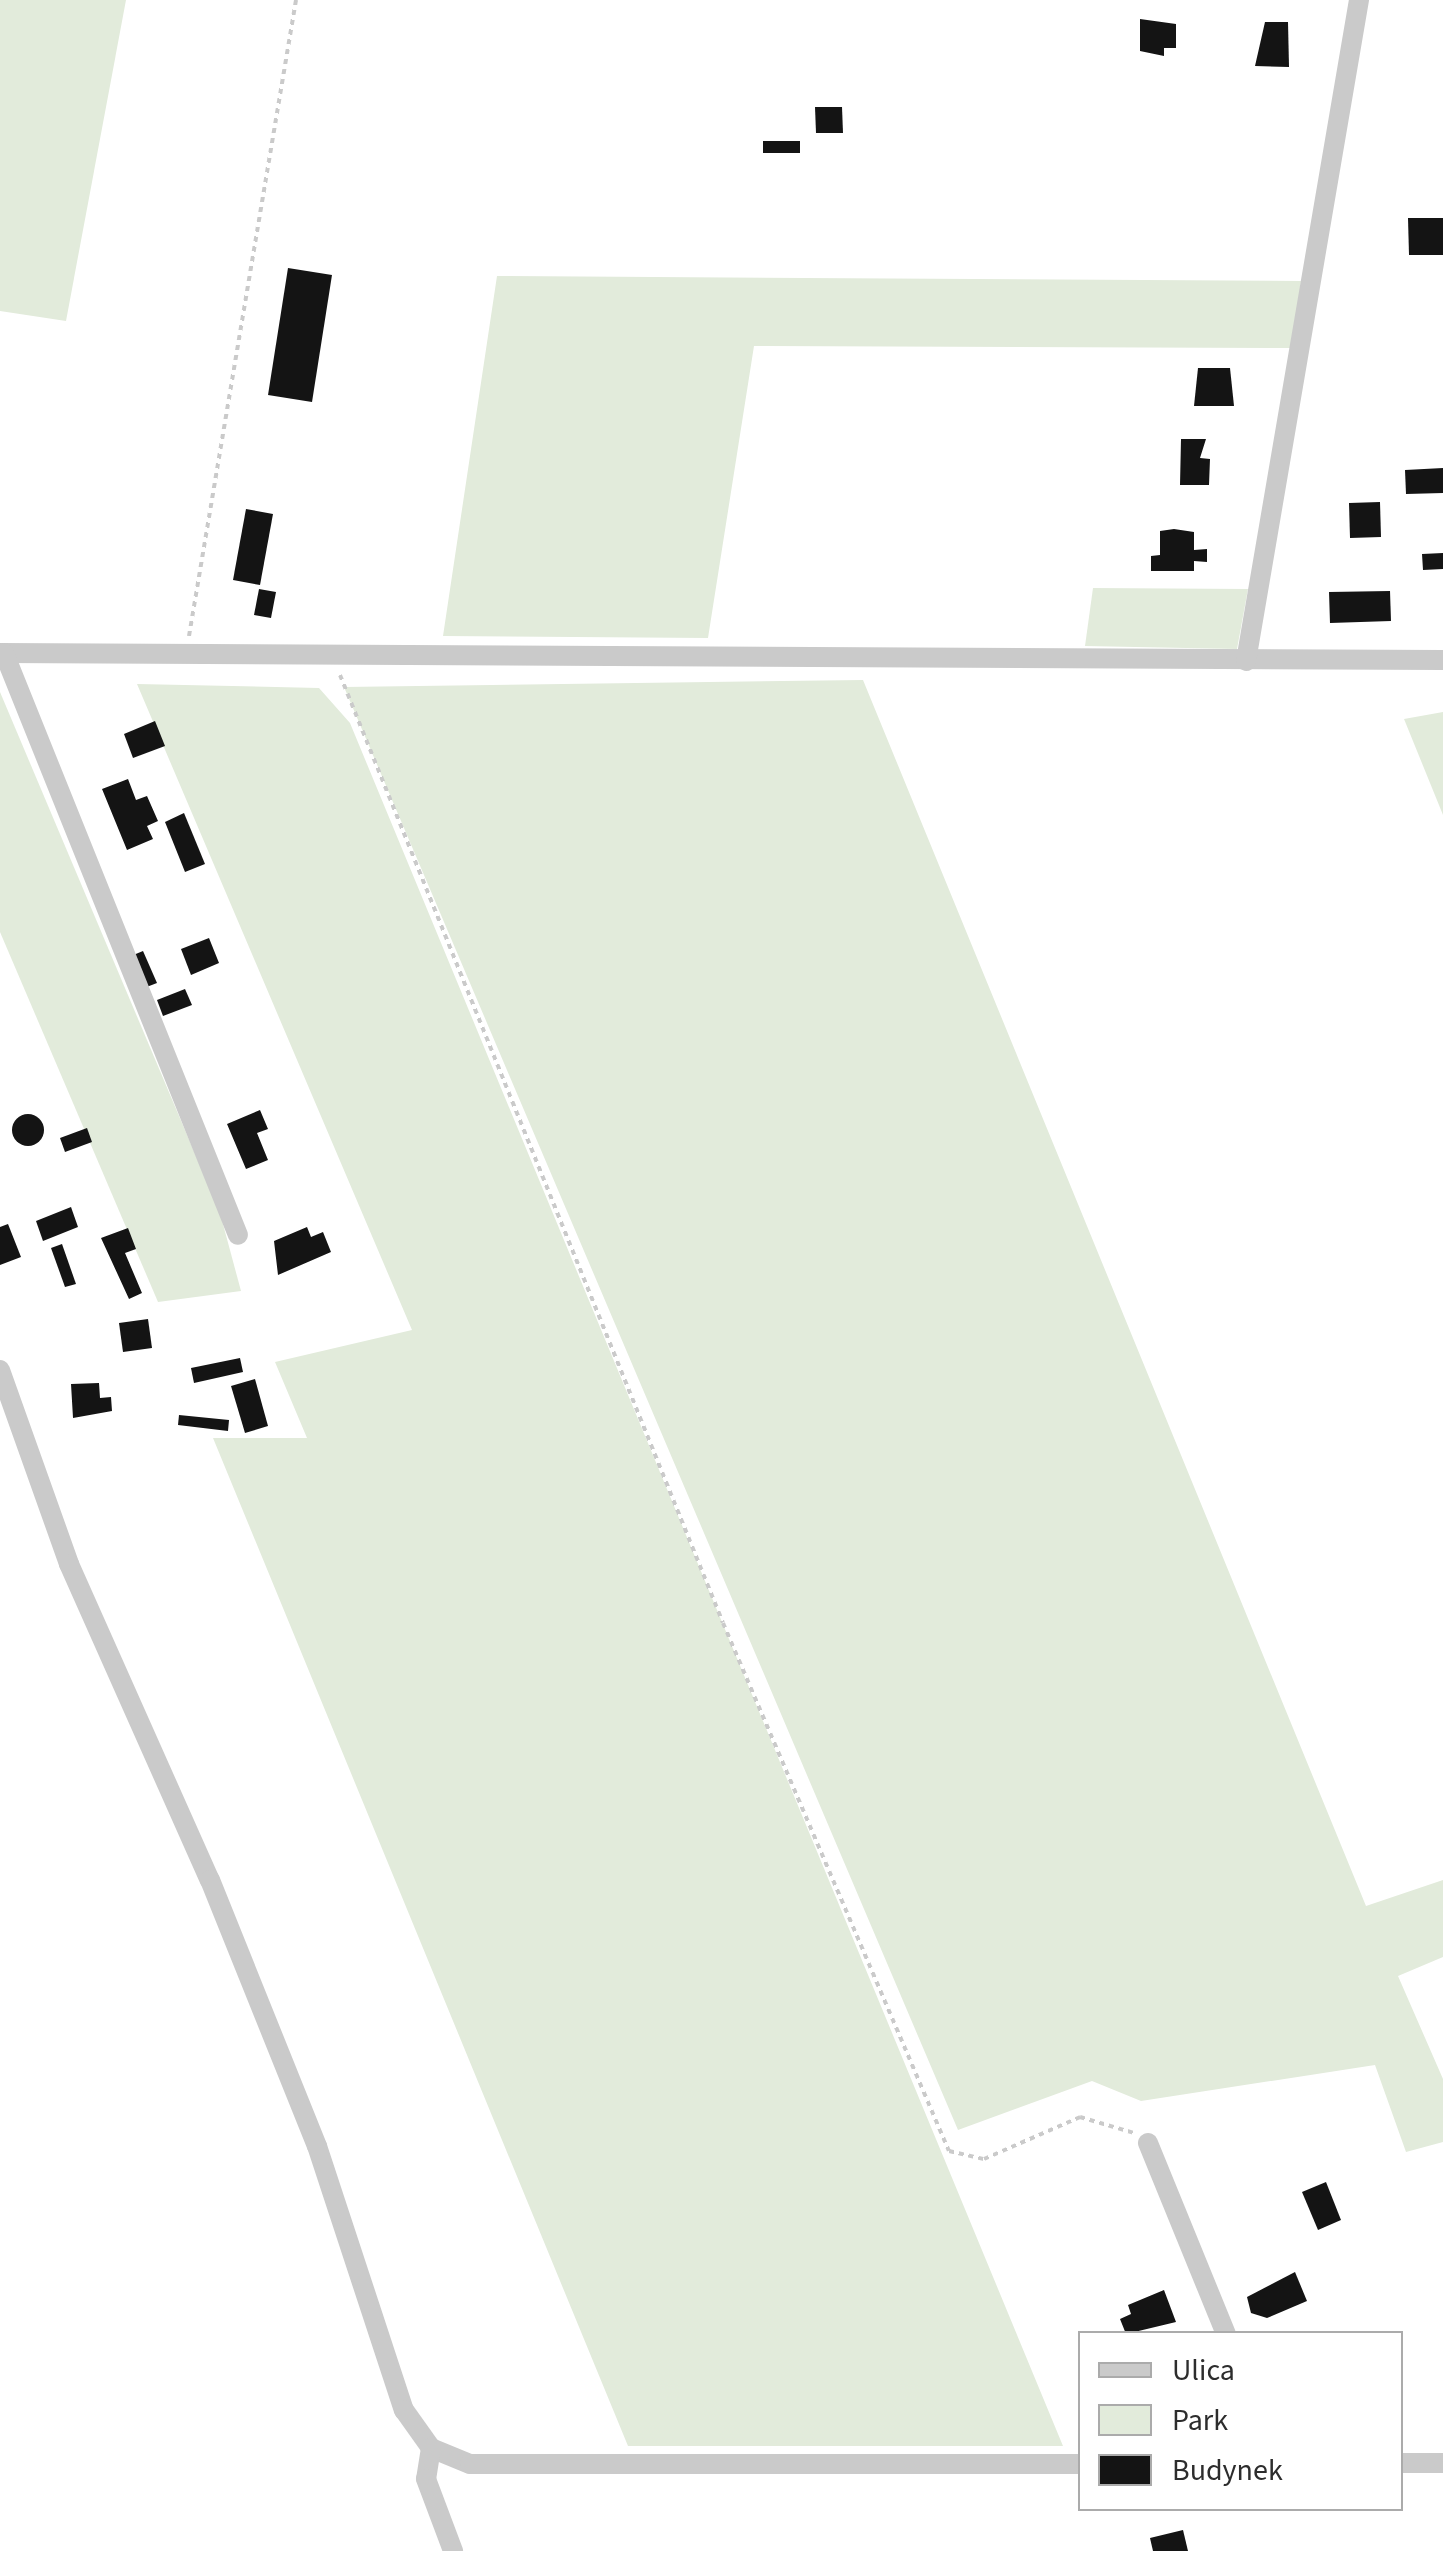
<!DOCTYPE html>
<style>
body{margin:0}
#map{position:relative;width:1443px;height:2551px;overflow:hidden;background:#fff;font-family:"Source Sans 3",sans-serif}
div>[style]{position:absolute}
[style*='--x']{left:calc(var(--x)*1px);top:calc(var(--y)*1px);width:calc(var(--w)*1px);rotate:calc(var(--a)*1deg)}
.green>*{inset:0;background:#e2ebdb}
.building>*{inset:0;background:#141414}
.round{border-radius:50%}
.path>*{height:4px;margin-top:-2px;transform-origin:0;background:repeating-linear-gradient(90deg,#cacaca 0 5px,transparent 0 10px)}
.minor>*{height:20px;margin:-10px;padding:0 10px;transform-origin:10px;border-radius:10px;background:#cacaca}
span{translate:-50% -50%;white-space:nowrap;text-align:center;line-height:1.15;-webkit-text-stroke:10px #fff;paint-order:stroke}
.legend{position:absolute;left:1078px;top:2331px;width:325px;height:180px;box-sizing:border-box;background:#fff;border:2px solid #ababab;margin:0;padding:12px 18px;list-style:none;font-size:30px;color:#2d2d2d}
.legend li{display:flex;align-items:center;gap:20px;height:50px}
.legend b{width:50px;border:2px solid #ababab}
</style>
<div id="map">
<div class="green">
<i style="clip-path:polygon(0 0,126px 0,66px 321px,0 311px)"></i>
<i style="clip-path:polygon(497px 276px,1301px 281px,1293px 348px,754px 346px,708px 638px,443px 636px)"></i>
<i style="clip-path:polygon(1093px 588px,1248px 589px,1237px 649px,1085px 646px)"></i>
<i style="clip-path:polygon(863px 680px,1366px 1906px,1443px 1880px,1443px 1957px,1398px 1976px,1443px 2079px,1443px 2142px,1406px 2152px,1375px 2065px,1141px 2101px,1092px 2081px,958px 2130px,344px 687px)"></i>
<i style="clip-path:polygon(137px 684px,319px 688px,350px 723px,1063px 2446px,628px 2446px,213px 1438px,307px 1438px,275px 1362px,412px 1330px)"></i>
<i style="clip-path:polygon(0 692px,220px 1213px,241px 1291px,158px 1302px,0 932px)"></i>
<i style="clip-path:polygon(1443px 712px,1443px 815px,1404px 719px)"></i>
</div>
<div class="building">
<i style="clip-path:polygon(1140px 19px,1176px 24px,1176px 48px,1164px 48px,1164px 56px,1140px 51px)"></i>
<i style="clip-path:polygon(1265px 22px,1288px 22px,1289px 67px,1255px 66px)"></i>
<i style="clip-path:polygon(815px 107px,842px 107px,843px 133px,816px 133px)"></i>
<i style="clip-path:polygon(763px 141px,800px 141px,800px 153px,763px 153px)"></i>
<i style="clip-path:polygon(1408px 218px,1443px 218px,1443px 255px,1409px 255px)"></i>
<i style="clip-path:polygon(288px 268px,332px 275px,312px 402px,268px 395px)"></i>
<i style="clip-path:polygon(1198px 368px,1230px 368px,1234px 406px,1194px 406px)"></i>
<i style="clip-path:polygon(1181px 439px,1206px 439px,1200px 458px,1210px 459px,1209px 485px,1180px 485px)"></i>
<i style="clip-path:polygon(1443px 468px,1443px 493px,1406px 494px,1405px 470px)"></i>
<i style="clip-path:polygon(1380px 502px,1381px 537px,1350px 538px,1349px 503px)"></i>
<i style="clip-path:polygon(246px 509px,273px 514px,260px 585px,233px 580px)"></i>
<i style="clip-path:polygon(1174px 529px,1194px 532px,1194px 550px,1207px 549px,1207px 562px,1194px 561px,1194px 571px,1151px 571px,1151px 556px,1160px 555px,1160px 531px)"></i>
<i style="clip-path:polygon(1443px 553px,1443px 569px,1423px 570px,1422px 554px)"></i>
<i style="clip-path:polygon(259px 589px,276px 592px,271px 618px,254px 615px)"></i>
<i style="clip-path:polygon(1390px 591px,1391px 621px,1330px 623px,1329px 592px)"></i>
<i style="clip-path:polygon(155px 721px,165px 746px,133px 758px,124px 734px)"></i>
<i style="clip-path:polygon(128px 779px,136px 800px,147px 796px,158px 821px,147px 826px,153px 839px,127px 850px,102px 789px)"></i>
<i style="clip-path:polygon(184px 813px,205px 864px,185px 872px,165px 822px)"></i>
<i style="clip-path:polygon(209px 938px,219px 963px,191px 975px,181px 949px)"></i>
<i style="clip-path:polygon(143px 951px,157px 983px,144px 988px,131px 956px)"></i>
<i style="clip-path:polygon(185px 989px,192px 1005px,163px 1016px,157px 1000px)"></i>
<i style="clip-path:polygon(260px 1110px,268px 1129px,257px 1133px,268px 1160px,246px 1169px,227px 1124px)"></i>
<i class="round" style="left:12px;top:1114px;width:32px;height:32px"></i>
<i style="clip-path:polygon(87px 1128px,92px 1142px,65px 1152px,60px 1138px)"></i>
<i style="clip-path:polygon(71px 1207px,78px 1227px,43px 1241px,36px 1221px)"></i>
<i style="clip-path:polygon(8px 1224px,21px 1257px,0 1265px,0 1227px)"></i>
<i style="clip-path:polygon(307px 1227px,311px 1237px,323px 1232px,331px 1252px,278px 1275px,274px 1241px)"></i>
<i style="clip-path:polygon(128px 1228px,136px 1249px,125px 1253px,142px 1293px,129px 1299px,101px 1238px)"></i>
<i style="clip-path:polygon(62px 1244px,76px 1284px,65px 1287px,51px 1248px)"></i>
<i style="clip-path:polygon(148px 1319px,152px 1348px,123px 1352px,119px 1323px)"></i>
<i style="clip-path:polygon(240px 1358px,243px 1372px,194px 1383px,191px 1368px)"></i>
<i style="clip-path:polygon(255px 1379px,268px 1426px,245px 1433px,231px 1386px)"></i>
<i style="clip-path:polygon(99px 1383px,100px 1398px,111px 1397px,112px 1411px,73px 1418px,71px 1384px)"></i>
<i style="clip-path:polygon(179px 1415px,229px 1420px,228px 1431px,178px 1425px)"></i>
<i style="clip-path:polygon(1326px 2182px,1341px 2220px,1318px 2230px,1302px 2192px)"></i>
<i style="clip-path:polygon(1295px 2272px,1307px 2301px,1267px 2318px,1251px 2313px,1247px 2297px)"></i>
<i style="clip-path:polygon(1164px 2290px,1176px 2322px,1126px 2334px,1120px 2319px,1131px 2314px,1128px 2305px)"></i>
<i style="clip-path:polygon(1183px 2530px,1188px 2551px,1153px 2551px,1150px 2538px)"></i>
</div>
<div class="path">
<i style="--x:189;--y:636;--w:645;--a:-80.45"></i>
<i style="--x:340;--y:675;--w:1022;--a:68"></i>
<i style="--x:723;--y:1623;--w:574;--a:66.83"></i>
<i style="--x:949;--y:2151;--w:36;--a:13"></i>
<i style="--x:984;--y:2159;--w:105;--a:-23.6"></i>
<i style="--x:1080;--y:2117;--w:56;--a:16.5"></i>
</div>
<div class="minor">
<i style="--x:0;--y:653;--w:1443;--a:0.28"></i>
<i style="--x:4;--y:653;--w:627;--a:68.1"></i>
<i style="--x:1246;--y:661;--w:671;--a:-80.3"></i>
<i style="--x:0;--y:1370;--w:206;--a:70.4"></i>
<i style="--x:69;--y:1564;--w:346;--a:66"></i>
<i style="--x:210;--y:1880;--w:287;--a:68.1"></i>
<i style="--x:317;--y:2146;--w:278;--a:71.8"></i>
<i style="--x:404;--y:2410;--w:47;--a:54.6"></i>
<i style="--x:431;--y:2448;--w:42;--a:22.3"></i>
<i style="--x:470;--y:2464;--w:610;--a:0"></i>
<i style="--x:1148;--y:2143;--w:206;--a:67.8"></i>
<i style="--x:431;--y:2448;--w:31;--a:99"></i>
<i style="--x:426;--y:2479;--w:77;--a:69.4"></i>
<i style="--x:1400;--y:2463;--w:43;--a:0"></i>
</div>
<ul class="legend">
<li><b style="height:12px;background:#cacaca"></b>Ulica</li>
<li><b style="height:28px;background:#e2ebdb"></b>Park</li>
<li><b style="height:28px;background:#141414"></b>Budynek</li>
</ul>
</div>
